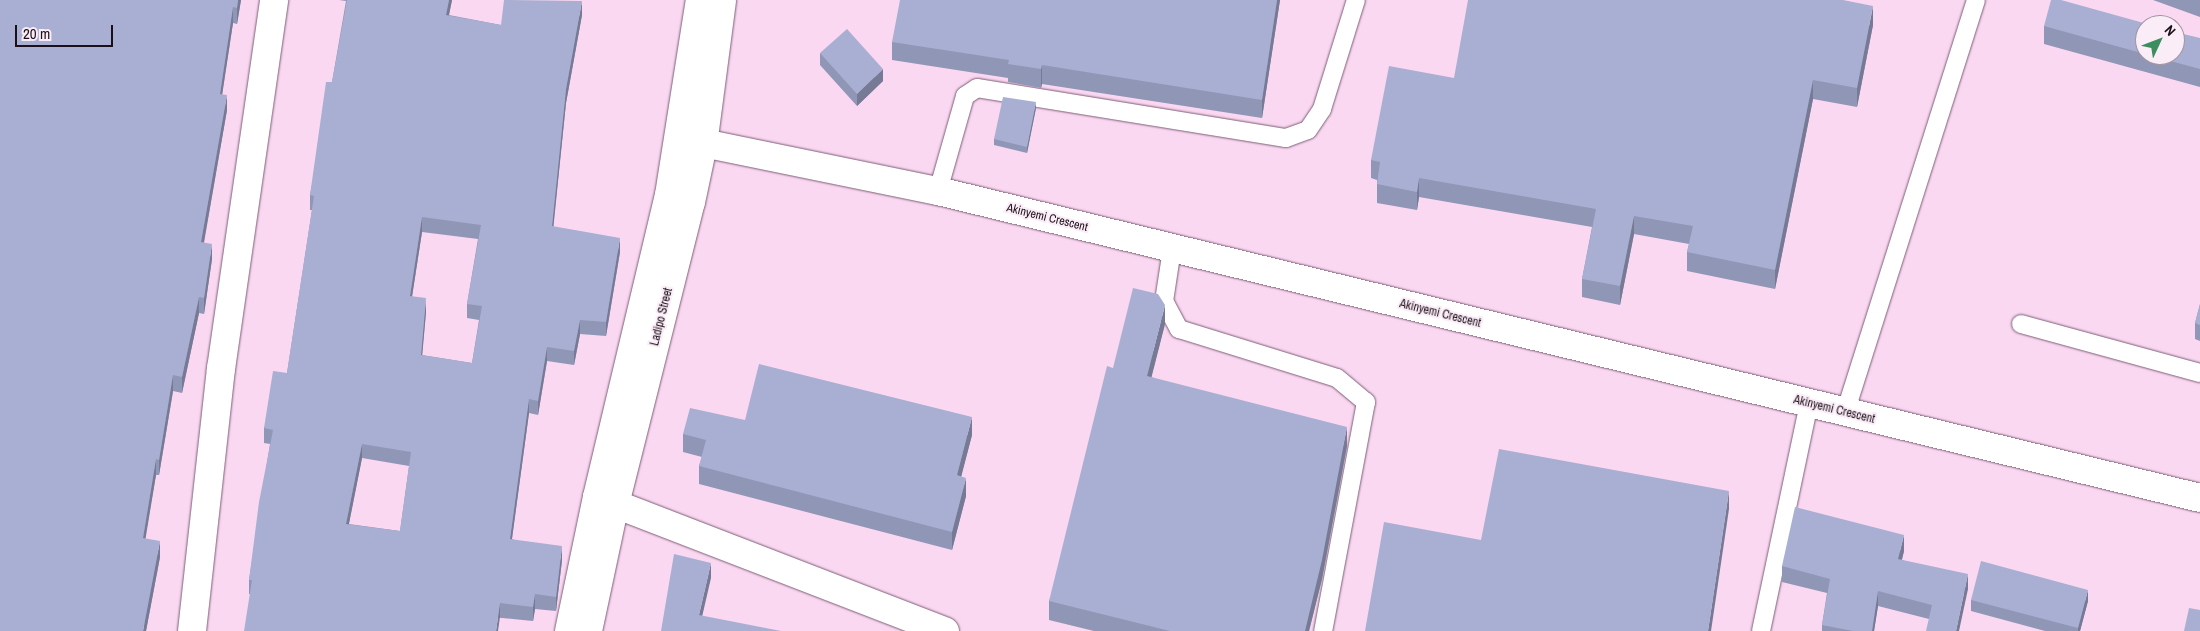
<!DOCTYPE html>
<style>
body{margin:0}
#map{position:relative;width:2200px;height:631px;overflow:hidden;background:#fbd8f2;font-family:"Archivo Narrow",sans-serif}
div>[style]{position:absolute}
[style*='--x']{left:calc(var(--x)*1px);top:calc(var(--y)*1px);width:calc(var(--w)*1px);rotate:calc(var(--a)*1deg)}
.roads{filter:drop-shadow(0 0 1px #7c5e75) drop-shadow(0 0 1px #7c5e75)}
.lane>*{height:18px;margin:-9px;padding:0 9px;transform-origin:9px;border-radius:9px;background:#fff}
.street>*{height:28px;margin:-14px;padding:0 14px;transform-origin:14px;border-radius:14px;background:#fff}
.secondary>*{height:28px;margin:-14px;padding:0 14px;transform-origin:14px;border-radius:14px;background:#fff}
.wall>*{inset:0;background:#9096b5}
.shaded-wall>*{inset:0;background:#767a94}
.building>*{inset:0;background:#a8afd3}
span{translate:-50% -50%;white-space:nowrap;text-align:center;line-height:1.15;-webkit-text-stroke:4px #fbedf7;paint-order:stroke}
.street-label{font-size:12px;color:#1b0f18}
.north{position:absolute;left:2135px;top:15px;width:50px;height:50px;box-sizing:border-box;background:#fbedf7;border:1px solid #a1949e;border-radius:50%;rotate:47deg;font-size:14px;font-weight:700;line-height:20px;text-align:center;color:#1b0f18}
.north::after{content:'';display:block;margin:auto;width:18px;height:22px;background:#3d8e5e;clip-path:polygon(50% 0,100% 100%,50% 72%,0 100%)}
.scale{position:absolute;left:15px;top:25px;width:98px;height:22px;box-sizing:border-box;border:2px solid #1b0f18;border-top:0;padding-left:6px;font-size:15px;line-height:18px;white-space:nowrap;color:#1b0f18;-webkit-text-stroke:4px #fbedf7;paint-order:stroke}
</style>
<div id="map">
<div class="roads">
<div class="lane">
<i style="--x:938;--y:191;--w:99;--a:-74.1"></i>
<i style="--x:965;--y:96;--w:14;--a:-34"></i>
<i style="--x:977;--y:88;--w:313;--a:9.2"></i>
<i style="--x:1286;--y:138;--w:23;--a:-20"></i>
<i style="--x:1308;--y:130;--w:25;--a:-56"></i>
<i style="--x:1322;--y:109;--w:114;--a:-72.7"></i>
<i style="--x:1172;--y:249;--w:53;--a:98.7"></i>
<i style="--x:1164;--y:301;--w:32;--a:62"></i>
<i style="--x:1179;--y:329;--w:165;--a:17.2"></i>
<i style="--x:1337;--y:378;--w:38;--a:40"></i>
<i style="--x:1366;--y:402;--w:233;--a:100.6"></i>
<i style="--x:2021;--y:324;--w:186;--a:15.3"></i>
<i style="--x:1845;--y:413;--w:433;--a:-72.4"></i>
<i style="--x:1761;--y:631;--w:232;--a:-78.1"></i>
</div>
<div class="street">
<i style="--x:597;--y:497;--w:373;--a:21.1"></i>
<i style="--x:192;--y:631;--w:264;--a:-83.7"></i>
<i style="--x:221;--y:369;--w:373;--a:-81.8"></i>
</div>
<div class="secondary">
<i style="--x:679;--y:138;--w:264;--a:11.6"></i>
<i style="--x:938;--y:191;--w:1299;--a:13.67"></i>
<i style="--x:569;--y:631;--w:137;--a:-78.2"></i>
<i style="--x:597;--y:497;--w:310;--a:-76.6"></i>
<i style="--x:669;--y:195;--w:197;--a:-81"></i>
<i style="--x:588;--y:631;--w:130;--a:-78"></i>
<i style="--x:615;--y:504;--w:311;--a:-75.9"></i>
<i style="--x:691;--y:202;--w:58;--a:-78.1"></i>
<i style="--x:703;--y:145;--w:146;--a:-82.5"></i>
</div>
</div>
<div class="wall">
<i style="clip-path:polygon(0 0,241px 0,237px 24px,233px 23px,222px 94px,227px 110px,204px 243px,212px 259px,204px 314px,199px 313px,182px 393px,173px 391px,159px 475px,156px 475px,145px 538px,160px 557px,146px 631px)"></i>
<i style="clip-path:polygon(evenodd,339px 0,452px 0,449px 15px,501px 25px,582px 15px,566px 103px,553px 227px,620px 252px,606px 336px,580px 334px,574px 365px,547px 361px,538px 415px,529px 413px,512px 539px,562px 560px,556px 611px,535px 609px,533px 621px,249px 594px,249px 580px,270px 444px,264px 443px,264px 428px,287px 373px,312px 210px,310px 210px,310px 195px,332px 82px,346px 1px,339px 0,422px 232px,478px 239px,467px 304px,467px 318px,479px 320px,472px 363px,422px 355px,426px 312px,412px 296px,422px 232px,339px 0,362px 458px,409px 466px,400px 531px,349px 524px,362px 458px)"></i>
<i style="clip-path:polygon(1280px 0,1262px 118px,1042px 84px,1041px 88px,1008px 82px,1008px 78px,892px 60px,892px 42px)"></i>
<i style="clip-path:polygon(2153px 0,2200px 0,2200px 17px)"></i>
<i style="clip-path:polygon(1873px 25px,1857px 107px,1813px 99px,1775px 289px,1687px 271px,1687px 252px,1689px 244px,1634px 234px,1620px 305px,1582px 297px,1582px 279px,1592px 227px,1419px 197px,1417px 210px,1377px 203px,1377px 180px,1371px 178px,1371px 160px,1454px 78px)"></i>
<i style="clip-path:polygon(2145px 25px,2145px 55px,2175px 55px,2200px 38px,2200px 87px,2044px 44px,2044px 26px)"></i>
<i style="clip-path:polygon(820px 53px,883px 81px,857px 106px,820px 65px)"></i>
<i style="clip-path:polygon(1036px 108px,1027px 153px,994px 145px,994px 139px)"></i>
<i style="clip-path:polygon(2200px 304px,2200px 341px,2195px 339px,2195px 323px)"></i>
<i style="clip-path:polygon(1165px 324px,1151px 377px,1347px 446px,1322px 579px,1309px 631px,1094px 631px,1049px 620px,1049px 601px)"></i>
<i style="clip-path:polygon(745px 420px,972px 435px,961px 476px,966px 496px,952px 550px,699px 484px,699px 466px,702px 457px,683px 452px,683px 434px)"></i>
<i style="clip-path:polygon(1904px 551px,1902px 560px,1968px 589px,1929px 619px,1878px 606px,1874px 631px,1822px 631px,1822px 625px,1827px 593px,1782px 582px,1782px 566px)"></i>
<i style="clip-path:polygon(1971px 600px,2088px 601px,2080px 631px,2045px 631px,1971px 611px)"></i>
</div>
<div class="shaded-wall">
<i style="clip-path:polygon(238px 0,241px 0,237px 24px,237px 8px)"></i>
<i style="clip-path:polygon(449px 0,452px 0,446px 29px,446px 15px)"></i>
<i style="clip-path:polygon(1277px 0,1280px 0,1262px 118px,1262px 100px)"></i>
<i style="clip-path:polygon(582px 1px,582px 15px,566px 103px,552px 241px,552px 226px,566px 89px)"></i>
<i style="clip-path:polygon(1873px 6px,1873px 25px,1857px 107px,1857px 88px)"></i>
<i style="clip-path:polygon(233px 7px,233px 23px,220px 109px,220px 94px)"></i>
<i style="clip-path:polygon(1042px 65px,1042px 84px,1041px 88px,1041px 69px)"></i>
<i style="clip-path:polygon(883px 69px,883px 81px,857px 106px,857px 94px)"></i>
<i style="clip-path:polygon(1813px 80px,1813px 99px,1775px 289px,1775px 270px)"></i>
<i style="clip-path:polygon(227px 95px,227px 110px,201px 258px,201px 242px)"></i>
<i style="clip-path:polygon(1036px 102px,1036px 108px,1027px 153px,1027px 147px)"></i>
<i style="clip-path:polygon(1419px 178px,1419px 197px,1417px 210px,1417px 192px)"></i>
<i style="clip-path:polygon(1634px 216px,1634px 234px,1620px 305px,1620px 286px)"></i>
<i style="clip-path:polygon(422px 217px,422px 232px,410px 310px,410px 296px)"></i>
<i style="clip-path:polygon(620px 238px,620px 252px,606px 336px,606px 322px)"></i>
<i style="clip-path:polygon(212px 244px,212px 259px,204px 314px,204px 298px)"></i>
<i style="clip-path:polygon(199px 297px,199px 313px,182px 393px,182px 377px)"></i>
<i style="clip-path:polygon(426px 298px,426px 312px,421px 369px,421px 355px)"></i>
<i style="clip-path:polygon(1165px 305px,1165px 324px,1147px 395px,1147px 376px)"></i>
<i style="clip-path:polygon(580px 320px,580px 334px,574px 365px,574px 351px)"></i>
<i style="clip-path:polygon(547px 347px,547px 361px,538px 415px,538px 401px)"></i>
<i style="clip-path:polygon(173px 375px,173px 391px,159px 475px,159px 460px)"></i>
<i style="clip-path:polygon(529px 399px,529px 413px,510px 553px,510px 539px)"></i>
<i style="clip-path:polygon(972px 417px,972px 435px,957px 493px,957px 475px)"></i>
<i style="clip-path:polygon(1347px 427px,1347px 446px,1322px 579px,1309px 631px,1305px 631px)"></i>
<i style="clip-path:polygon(362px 444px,362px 458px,346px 538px,346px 524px)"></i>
<i style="clip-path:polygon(156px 459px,156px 475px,143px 554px,143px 538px)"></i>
<i style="clip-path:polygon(966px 478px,966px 496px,952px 550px,952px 532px)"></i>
<i style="clip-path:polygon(1729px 491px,1729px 509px,1711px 631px,1708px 631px)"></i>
<i style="clip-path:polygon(1904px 535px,1904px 551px,1898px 574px,1898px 559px)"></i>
<i style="clip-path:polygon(160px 541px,160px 557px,146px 631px,143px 631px)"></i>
<i style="clip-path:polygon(562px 546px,562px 560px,556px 611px,556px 597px)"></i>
<i style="clip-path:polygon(711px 563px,711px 578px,699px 630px,699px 615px)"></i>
<i style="clip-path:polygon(1968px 574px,1968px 589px,1959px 631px,1956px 631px)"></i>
<i style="clip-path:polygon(2088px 590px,2088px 601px,2080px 631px,2078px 631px,2078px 628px)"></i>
<i style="clip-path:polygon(1878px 591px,1878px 606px,1874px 631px,1872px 631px)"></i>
<i style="clip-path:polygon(535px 594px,535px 609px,533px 621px,533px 607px)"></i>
<i style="clip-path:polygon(500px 603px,500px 617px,498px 631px,496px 631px)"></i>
</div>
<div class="building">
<i style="clip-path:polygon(0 0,238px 0,237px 8px,233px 7px,220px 94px,227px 95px,201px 242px,212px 244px,204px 298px,199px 297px,182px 377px,173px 375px,159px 460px,156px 459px,143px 538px,160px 541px,143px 631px,0 631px)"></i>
<i style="clip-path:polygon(evenodd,347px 0,449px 0,446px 15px,501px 25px,504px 0,582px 1px,566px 89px,552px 226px,620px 238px,606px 322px,580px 320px,574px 351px,547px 347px,538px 401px,529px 399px,510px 539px,562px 546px,556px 597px,535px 594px,533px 607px,500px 603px,496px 631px,244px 631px,252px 580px,249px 580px,259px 502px,273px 430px,264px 428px,273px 371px,287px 373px,314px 196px,310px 195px,326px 82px,332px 82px,347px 0,422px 217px,481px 225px,467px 304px,482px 306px,472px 363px,421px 355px,426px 298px,410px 296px,422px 217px,347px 0,362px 444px,411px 452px,400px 531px,346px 524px,362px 444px)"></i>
<i style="clip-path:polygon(900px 0,1277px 0,1262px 100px,1042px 65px,1041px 69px,1008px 64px,1009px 60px,892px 42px)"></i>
<i style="clip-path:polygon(1468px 0,1843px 0,1873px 6px,1857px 88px,1813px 80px,1775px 270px,1687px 252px,1693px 226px,1634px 216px,1620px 286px,1582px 279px,1596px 209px,1419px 178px,1417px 192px,1377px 184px,1380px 162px,1371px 160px,1389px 66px,1454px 78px)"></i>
<i style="clip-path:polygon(2051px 0,2061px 0,2151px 25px,2145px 25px,2145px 54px,2044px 26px)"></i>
<i style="clip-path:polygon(847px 29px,883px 69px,857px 94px,820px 53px)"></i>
<i style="clip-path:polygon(2175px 32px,2200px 38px,2200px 69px,2148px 55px,2175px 55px)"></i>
<i style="clip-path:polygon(1003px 97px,1036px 102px,1027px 147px,994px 139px)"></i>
<i style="clip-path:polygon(1133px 288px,1158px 294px,1165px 305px,1147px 376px,1347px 427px,1322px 560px,1305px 631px,1170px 631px,1049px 601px,1107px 366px,1113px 368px)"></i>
<i style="clip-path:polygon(2200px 304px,2200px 325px,2195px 323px)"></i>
<i style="clip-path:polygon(759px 364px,972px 417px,957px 475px,966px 478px,952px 532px,699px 466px,706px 440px,683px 434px,690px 408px,745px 420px)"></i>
<i style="clip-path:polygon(1499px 449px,1729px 491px,1708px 631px,1365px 631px,1384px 522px,1481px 540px)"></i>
<i style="clip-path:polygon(1795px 507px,1904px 535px,1898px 559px,1968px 574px,1956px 631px,1926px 631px,1932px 605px,1878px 591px,1872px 631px,1853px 631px,1822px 625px,1830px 579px,1782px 566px)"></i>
<i style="clip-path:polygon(674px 554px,711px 563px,699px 615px,781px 631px,661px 631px)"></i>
<i style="clip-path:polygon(1981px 561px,2088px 590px,2078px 628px,1971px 600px)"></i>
<i style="clip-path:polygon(2189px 608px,2200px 610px,2200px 631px,2184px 631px)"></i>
</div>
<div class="street-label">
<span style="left:1047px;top:218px;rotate:14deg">Akinyemi Crescent</span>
<span style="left:1440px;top:314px;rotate:14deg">Akinyemi Crescent</span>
<span style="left:662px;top:317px;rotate:-76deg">Ladipo Street</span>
<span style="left:1834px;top:410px;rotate:14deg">Akinyemi Crescent</span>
</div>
<div class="north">N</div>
<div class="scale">20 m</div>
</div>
